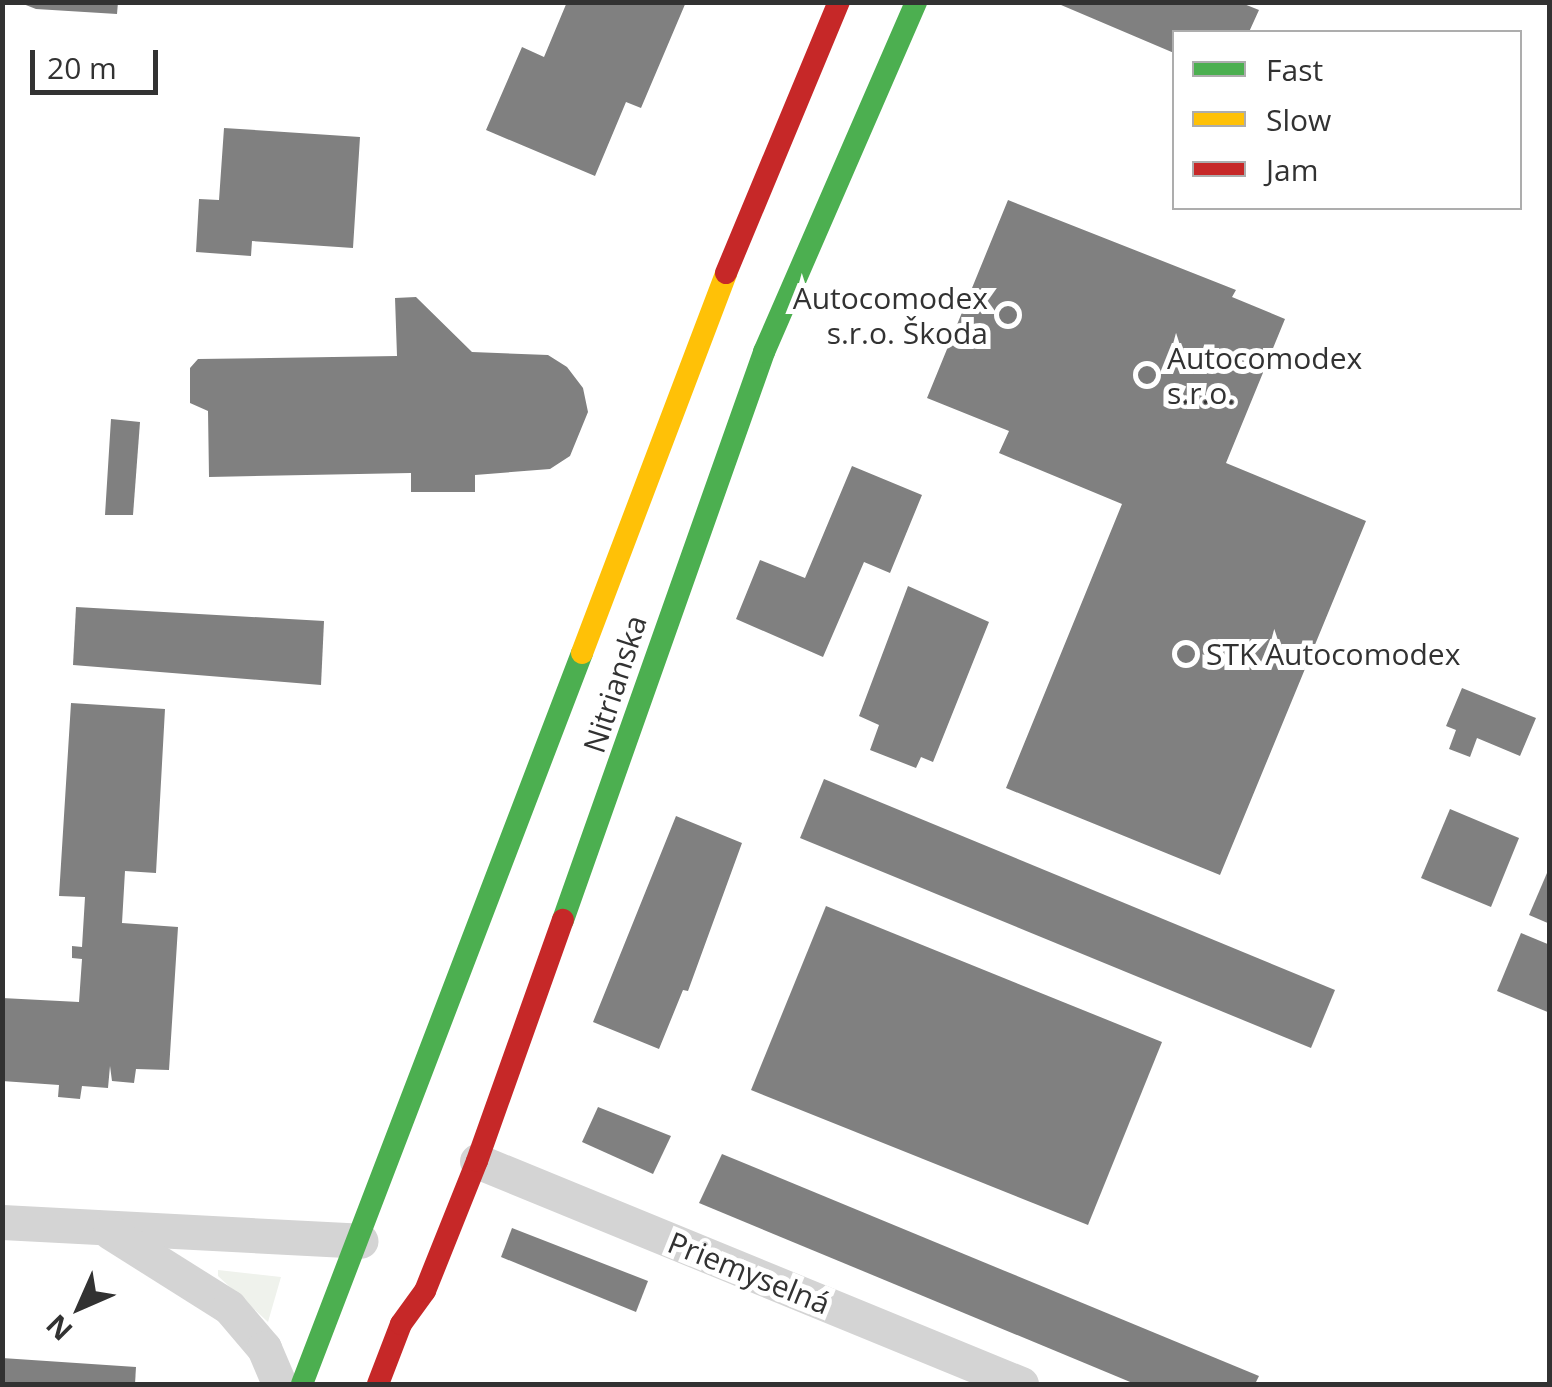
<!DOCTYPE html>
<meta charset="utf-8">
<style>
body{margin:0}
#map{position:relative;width:1552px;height:1387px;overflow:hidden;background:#fff;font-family:"Open Sans",sans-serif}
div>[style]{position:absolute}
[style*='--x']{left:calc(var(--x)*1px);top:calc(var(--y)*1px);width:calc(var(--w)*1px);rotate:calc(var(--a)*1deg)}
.green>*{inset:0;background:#eff2ec}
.building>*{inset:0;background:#808080}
.street>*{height:35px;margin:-17.5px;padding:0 17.5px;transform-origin:17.5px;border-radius:17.5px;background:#d4d4d4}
.fast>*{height:22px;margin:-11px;padding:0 11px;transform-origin:11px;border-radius:11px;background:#4caf50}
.slow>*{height:22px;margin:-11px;padding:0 11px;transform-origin:11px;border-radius:11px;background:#ffc107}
.jam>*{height:22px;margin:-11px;padding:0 11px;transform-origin:11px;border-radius:11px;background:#c62828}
.dots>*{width:28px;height:28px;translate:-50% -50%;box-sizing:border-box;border:5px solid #fff;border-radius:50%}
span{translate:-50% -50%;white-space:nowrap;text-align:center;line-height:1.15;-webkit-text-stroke:10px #fff;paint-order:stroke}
.poi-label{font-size:30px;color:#323232}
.right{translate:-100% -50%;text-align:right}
.left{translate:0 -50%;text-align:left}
.street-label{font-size:30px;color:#323232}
.frame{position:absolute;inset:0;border:5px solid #323232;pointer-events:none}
.legend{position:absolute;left:1172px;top:30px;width:350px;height:180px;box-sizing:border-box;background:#fff;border:2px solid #adadad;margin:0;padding:12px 18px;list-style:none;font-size:30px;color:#323232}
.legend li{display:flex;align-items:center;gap:20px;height:50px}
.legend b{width:50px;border:2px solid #adadad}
.north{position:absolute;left:30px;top:1257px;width:100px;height:100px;-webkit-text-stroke:8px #fff;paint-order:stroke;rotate:225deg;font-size:28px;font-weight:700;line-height:40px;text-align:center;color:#323232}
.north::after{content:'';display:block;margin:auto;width:35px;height:45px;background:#323232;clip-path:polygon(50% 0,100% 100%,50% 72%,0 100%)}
.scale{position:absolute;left:30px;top:50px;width:128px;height:45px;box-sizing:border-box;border:5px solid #323232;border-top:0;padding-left:12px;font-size:30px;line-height:35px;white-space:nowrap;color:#323232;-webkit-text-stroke:8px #fff;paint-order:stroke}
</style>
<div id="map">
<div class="green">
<i style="clip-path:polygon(218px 1270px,281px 1277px,268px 1322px,218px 1276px)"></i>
</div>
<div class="building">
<i style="clip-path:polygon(18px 2px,118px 2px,117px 14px,36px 9px)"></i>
<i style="clip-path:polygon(567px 2px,686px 2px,641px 108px,626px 102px,595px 176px,486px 130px,522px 47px,544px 57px)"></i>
<i style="clip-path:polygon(1054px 2px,1239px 2px,1259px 10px,1249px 32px,1174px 32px,1174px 53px)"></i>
<i style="clip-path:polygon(224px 128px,360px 137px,353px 248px,252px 241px,251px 256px,196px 252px,199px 199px,219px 200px)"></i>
<i style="clip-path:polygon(1008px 200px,1236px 290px,1232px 297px,1285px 319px,1226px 463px,1366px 521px,1220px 875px,1006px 788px,1122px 504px,999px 453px,1009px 431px,927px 398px)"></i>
<i style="clip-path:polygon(416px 297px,472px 352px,548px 355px,567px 367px,583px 388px,588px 412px,570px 456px,550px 469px,475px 475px,475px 492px,411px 492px,411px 473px,209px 477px,208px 411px,190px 403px,190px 368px,198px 359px,397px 356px,395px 298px)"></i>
<i style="clip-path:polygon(111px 419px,140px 422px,133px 515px,105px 515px)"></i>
<i style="clip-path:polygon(852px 466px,922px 495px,890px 573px,864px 562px,823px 657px,736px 619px,760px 560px,805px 578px)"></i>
<i style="clip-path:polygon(908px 586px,989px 622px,933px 762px,921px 757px,916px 768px,870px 750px,879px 725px,859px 716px)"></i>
<i style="clip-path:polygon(76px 607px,324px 621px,321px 685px,73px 665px)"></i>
<i style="clip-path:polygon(1462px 688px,1536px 718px,1520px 756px,1477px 738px,1470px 757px,1449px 749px,1456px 730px,1446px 726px)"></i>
<i style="clip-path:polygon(71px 703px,165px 709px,156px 873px,125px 871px,122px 923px,178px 927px,169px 1070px,136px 1069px,134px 1083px,112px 1081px,110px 1066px,108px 1088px,82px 1086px,80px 1099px,58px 1097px,59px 1085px,2px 1081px,2px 998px,79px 1002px,82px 959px,72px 958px,72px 946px,82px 947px,85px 897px,59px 896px)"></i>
<i style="clip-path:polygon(824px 779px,1335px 990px,1311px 1048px,800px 838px)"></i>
<i style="clip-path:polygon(1450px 809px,1519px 838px,1491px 907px,1421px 878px)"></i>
<i style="clip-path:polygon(676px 816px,742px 843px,688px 991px,683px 990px,659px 1049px,593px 1022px)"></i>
<i style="clip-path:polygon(1550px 866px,1550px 924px,1529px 915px)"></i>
<i style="clip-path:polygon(826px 906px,1162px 1042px,1088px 1225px,751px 1090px)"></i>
<i style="clip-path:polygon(1521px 933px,1550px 945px,1550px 1013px,1497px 991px)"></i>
<i style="clip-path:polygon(598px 1107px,671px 1136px,653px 1174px,582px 1142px)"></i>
<i style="clip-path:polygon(722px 1154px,1259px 1376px,1255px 1384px,1135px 1384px,699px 1203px)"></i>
<i style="clip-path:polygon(512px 1228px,648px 1281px,636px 1312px,501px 1257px)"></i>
<i style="clip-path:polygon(2px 1358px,136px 1367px,135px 1384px,2px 1384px)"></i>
</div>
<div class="street">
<i style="--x:477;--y:1161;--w:588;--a:22.29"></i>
<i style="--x:2;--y:1222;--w:359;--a:3"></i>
<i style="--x:110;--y:1232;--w:141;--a:32.2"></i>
<i style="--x:229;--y:1307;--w:54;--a:49.5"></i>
<i style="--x:264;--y:1348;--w:39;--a:67"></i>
</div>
<div class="fast">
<i style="--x:563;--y:920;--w:603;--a:-70.51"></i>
<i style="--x:764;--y:352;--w:382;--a:-66.5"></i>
<i style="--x:302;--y:1384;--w:783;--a:-69.04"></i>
</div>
<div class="slow">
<i style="--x:582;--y:653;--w:406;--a:-69.2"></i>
</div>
<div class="jam">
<i style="--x:726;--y:273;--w:294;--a:-67.4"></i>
<i style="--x:378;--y:1384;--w:64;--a:-69"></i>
<i style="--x:401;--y:1324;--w:41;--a:-54"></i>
<i style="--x:425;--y:1291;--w:140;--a:-68.2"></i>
<i style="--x:477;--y:1161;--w:256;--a:-70.4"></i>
</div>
<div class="dots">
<i style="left:1008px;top:315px;background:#7a7a7a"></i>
<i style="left:1147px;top:375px;background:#7a7a7a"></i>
<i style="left:1186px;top:654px;background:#7a7a7a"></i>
</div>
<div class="poi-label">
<span class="right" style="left:988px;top:315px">Autocomodex<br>s.r.o. Škoda</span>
<span class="left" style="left:1167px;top:375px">Autocomodex<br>s.r.o.</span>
<span class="left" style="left:1206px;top:654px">STK Autocomodex</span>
</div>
<div class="street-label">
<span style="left:615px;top:684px;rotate:-72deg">Nitrianska</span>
<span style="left:749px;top:1273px;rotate:22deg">Priemyselná</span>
</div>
<div class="frame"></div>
<ul class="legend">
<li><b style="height:12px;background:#4caf50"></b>Fast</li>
<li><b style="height:12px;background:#ffc107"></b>Slow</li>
<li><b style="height:12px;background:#c62828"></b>Jam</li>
</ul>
<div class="north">N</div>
<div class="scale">20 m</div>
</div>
